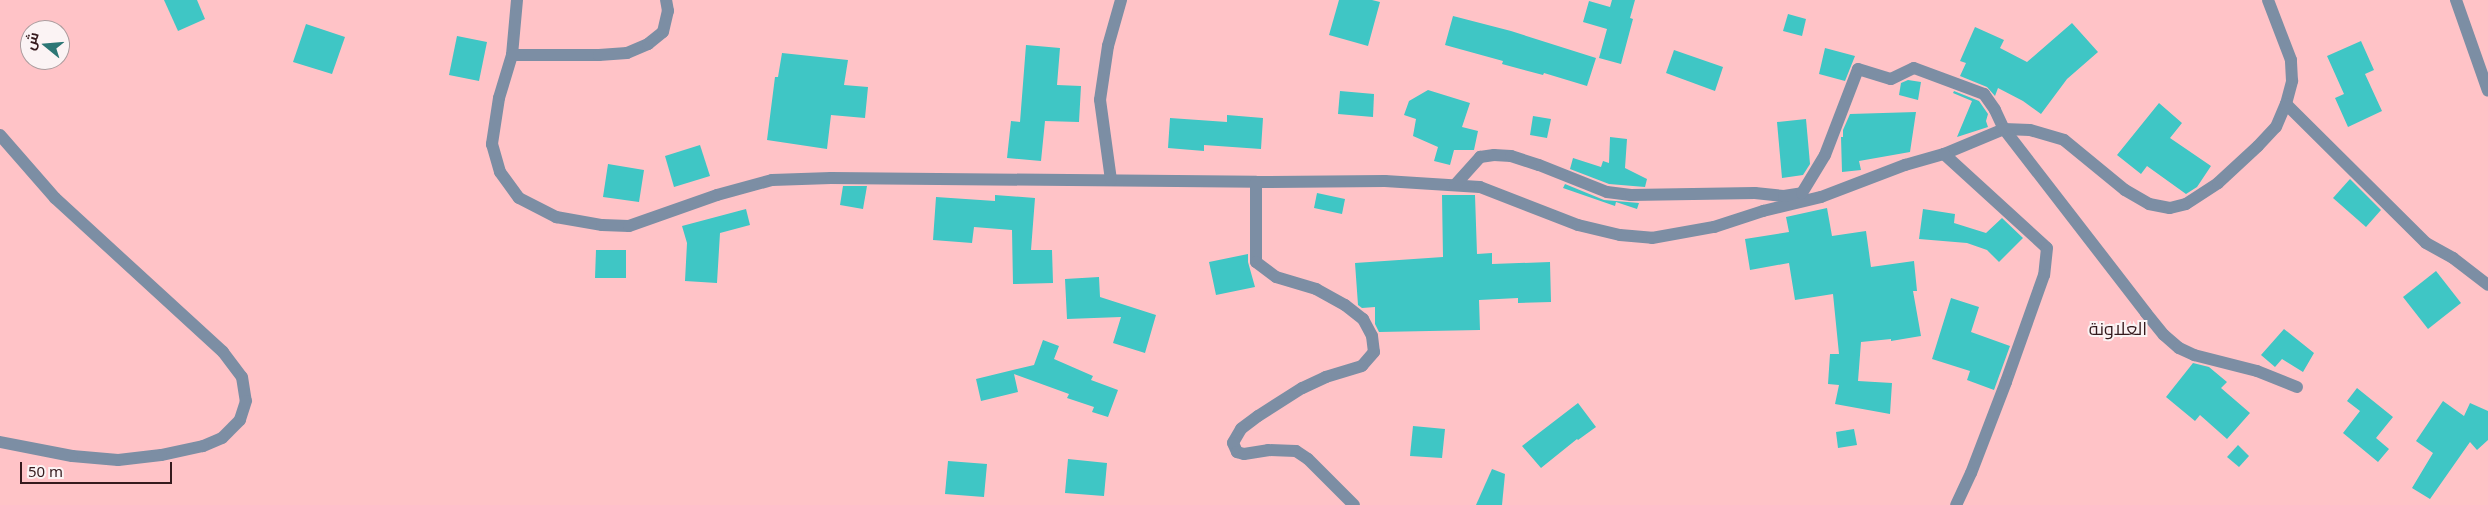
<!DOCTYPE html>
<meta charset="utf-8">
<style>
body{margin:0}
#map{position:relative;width:2488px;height:505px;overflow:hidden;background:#ffc3c7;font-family:"Noto Sans",Cairo,sans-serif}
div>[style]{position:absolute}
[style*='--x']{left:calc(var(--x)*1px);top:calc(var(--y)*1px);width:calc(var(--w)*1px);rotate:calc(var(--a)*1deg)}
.building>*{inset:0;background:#3fc6c5}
.minor>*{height:12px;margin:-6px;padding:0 6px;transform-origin:6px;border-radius:6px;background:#7c8ea4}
span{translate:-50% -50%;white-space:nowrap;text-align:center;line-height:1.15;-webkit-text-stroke:4px #fbf3f4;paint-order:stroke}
.quarter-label{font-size:18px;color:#351a1d}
.north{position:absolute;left:20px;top:20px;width:50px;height:50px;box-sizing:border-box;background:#fbf3f4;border:1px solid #ac9c9e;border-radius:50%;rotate:287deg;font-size:14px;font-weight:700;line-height:20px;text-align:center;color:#351a1d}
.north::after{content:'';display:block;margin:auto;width:18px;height:22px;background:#2c7675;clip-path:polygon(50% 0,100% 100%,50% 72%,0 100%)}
.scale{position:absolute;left:20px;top:462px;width:152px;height:22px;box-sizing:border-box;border:2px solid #351a1d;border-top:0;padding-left:6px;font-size:15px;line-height:18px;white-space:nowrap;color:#351a1d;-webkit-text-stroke:4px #fbf3f4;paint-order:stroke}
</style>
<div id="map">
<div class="building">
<i style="clip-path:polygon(164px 0,197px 0,205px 19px,178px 31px)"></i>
<i style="clip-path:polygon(1339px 0,1372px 0,1380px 2px,1368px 46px,1329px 35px)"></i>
<i style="clip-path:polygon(1612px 0,1635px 0,1630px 18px,1633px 19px,1621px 64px,1599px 58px,1607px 29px,1583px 22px,1589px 1px,1610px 7px)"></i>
<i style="clip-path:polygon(1788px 14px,1806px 19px,1802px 36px,1783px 31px)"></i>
<i style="clip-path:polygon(1453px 16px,1511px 31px,1596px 58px,1587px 86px,1544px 73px,1543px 75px,1502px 64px,1503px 61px,1445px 45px)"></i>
<i style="clip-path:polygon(2072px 23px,2098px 52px,2067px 79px,2041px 114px,2023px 101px,1998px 88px,1995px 96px,1987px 87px,1960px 76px,1966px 63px,1960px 61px,1975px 27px,2004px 40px,2000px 48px,2027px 62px)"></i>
<i style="clip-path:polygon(306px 24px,345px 37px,332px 74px,293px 62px)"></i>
<i style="clip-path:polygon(457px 36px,487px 42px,479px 81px,449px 75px)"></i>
<i style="clip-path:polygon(2361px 41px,2374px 70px,2365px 74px,2382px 111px,2348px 127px,2335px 98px,2344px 94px,2327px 56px)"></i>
<i style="clip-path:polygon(1026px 45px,1060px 48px,1057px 85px,1081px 86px,1079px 122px,1045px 121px,1041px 161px,1007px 158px,1011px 121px,1020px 122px)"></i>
<i style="clip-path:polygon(1825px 48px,1855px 56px,1845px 81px,1819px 74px)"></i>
<i style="clip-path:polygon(1674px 50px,1723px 67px,1715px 91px,1666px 73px)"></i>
<i style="clip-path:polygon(782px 53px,848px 60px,844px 85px,868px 87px,865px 118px,831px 115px,827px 149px,767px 140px,775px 77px,778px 77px)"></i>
<i style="clip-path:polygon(1908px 80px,1921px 82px,1918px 100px,1899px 95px,1901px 83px)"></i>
<i style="clip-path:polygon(1428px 90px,1470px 103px,1462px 127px,1478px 131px,1474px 150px,1454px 150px,1450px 165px,1434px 161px,1438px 147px,1413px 136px,1416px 119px,1404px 115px,1409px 101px)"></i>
<i style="clip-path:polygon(1340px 91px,1374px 94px,1373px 117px,1338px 114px)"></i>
<i style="clip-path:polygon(1954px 91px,1979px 101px,1988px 114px,1986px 121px,1988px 127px,1957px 137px,1972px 101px,1953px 93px)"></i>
<i style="clip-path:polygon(2159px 103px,2182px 123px,2170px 138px,2211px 166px,2197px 187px,2186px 194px,2147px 166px,2141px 174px,2117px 155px)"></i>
<i style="clip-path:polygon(1916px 112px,1910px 152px,1859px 161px,1861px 170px,1842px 172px,1841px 137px,1843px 137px,1843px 130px,1850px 114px)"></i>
<i style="clip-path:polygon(1227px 115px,1263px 118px,1261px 149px,1204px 145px,1204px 151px,1168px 148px,1170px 118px,1227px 122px)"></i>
<i style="clip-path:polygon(1533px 116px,1551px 119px,1547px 138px,1530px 135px)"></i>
<i style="clip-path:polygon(1806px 119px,1810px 164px,1803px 175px,1782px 178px,1777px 122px)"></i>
<i style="clip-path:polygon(1610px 137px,1627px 139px,1625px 168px,1647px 179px,1645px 187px,1609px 184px,1570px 169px,1573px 158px,1601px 167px,1603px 161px,1609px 163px)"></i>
<i style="clip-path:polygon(700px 145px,710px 176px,674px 187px,665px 156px)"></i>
<i style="clip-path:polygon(608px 164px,644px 170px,639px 202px,603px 197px)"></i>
<i style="clip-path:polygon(2350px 179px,2381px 210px,2366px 227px,2333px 198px)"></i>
<i style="clip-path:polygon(1565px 184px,1604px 200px,1639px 203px,1637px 209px,1616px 202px,1615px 206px,1563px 188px)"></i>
<i style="clip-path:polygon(843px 186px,867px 186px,863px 209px,840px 205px)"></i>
<i style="clip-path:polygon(1317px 193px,1345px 199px,1342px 214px,1314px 208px)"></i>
<i style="clip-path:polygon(995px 195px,1035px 198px,1031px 250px,1052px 250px,1053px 283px,1013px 284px,1012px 230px,974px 227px,972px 243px,933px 240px,936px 197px,995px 201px)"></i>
<i style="clip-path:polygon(1442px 195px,1475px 195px,1477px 254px,1492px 253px,1492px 264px,1550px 262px,1551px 302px,1518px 303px,1518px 298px,1479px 300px,1480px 330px,1379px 332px,1375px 324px,1375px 307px,1362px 308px,1358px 305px,1355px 263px,1443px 257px)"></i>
<i style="clip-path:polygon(1827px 208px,1832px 236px,1866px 231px,1871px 267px,1914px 261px,1917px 291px,1913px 291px,1921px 336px,1891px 341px,1891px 339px,1861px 342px,1858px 381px,1892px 383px,1890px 414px,1835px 404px,1839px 385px,1828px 384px,1830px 354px,1839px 354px,1833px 294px,1795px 300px,1789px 263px,1750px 270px,1745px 239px,1789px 232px,1786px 217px)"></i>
<i style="clip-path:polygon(746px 209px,750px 225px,720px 233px,717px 283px,685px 281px,687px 243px,682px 226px)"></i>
<i style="clip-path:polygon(1923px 209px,1955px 214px,1954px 223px,1986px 233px,2002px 218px,2023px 238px,1999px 262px,1987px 250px,1967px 243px,1919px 239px)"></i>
<i style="clip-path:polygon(596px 250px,626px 250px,626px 278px,595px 278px)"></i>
<i style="clip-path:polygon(1248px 254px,1248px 262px,1255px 287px,1216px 295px,1209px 262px)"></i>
<i style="clip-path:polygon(2436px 271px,2461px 303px,2428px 329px,2403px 297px)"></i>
<i style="clip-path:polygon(1099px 277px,1100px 297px,1156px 315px,1145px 353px,1113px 343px,1121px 317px,1067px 319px,1065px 279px)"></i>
<i style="clip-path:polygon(1951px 298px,1979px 307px,1971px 332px,2010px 346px,1994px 390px,1967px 380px,1970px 371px,1932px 359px)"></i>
<i style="clip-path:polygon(2284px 329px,2314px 353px,2303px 372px,2282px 359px,2275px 367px,2261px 355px)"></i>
<i style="clip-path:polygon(1043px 340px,1059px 346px,1054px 359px,1093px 376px,1091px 380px,1118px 390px,1108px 417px,1092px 412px,1094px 407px,1067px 398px,1069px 394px,1014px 374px,1018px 392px,981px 401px,976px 379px,1034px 365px)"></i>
<i style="clip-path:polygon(2193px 363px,2209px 367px,2227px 382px,2221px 388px,2250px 413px,2227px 439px,2200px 415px,2195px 421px,2166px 397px)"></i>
<i style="clip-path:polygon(2357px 388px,2393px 417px,2376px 438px,2389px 449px,2378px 462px,2343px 433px,2360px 411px,2347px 401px)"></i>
<i style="clip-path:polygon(2443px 401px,2464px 416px,2470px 403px,2488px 411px,2488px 440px,2477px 450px,2470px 442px,2430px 499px,2412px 488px,2433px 453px,2416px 441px)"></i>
<i style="clip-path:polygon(1578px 403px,1596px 427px,1578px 440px,1577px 439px,1541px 468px,1522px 446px)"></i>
<i style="clip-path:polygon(1413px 426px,1445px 429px,1442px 458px,1410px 456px)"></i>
<i style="clip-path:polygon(1854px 429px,1857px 445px,1838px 448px,1836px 432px)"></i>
<i style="clip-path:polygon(2238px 445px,2249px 456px,2239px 467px,2227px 457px)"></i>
<i style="clip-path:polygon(1068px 459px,1107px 463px,1104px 496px,1065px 493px)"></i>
<i style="clip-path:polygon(948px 461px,987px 464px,984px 497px,945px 494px)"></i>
<i style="clip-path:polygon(1492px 469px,1505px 474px,1502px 505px,1476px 505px)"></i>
</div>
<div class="minor">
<i style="--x:517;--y:0;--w:55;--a:95.2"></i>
<i style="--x:512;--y:55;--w:45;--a:106.8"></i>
<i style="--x:499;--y:98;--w:47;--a:98.7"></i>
<i style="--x:492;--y:144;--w:29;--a:74"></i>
<i style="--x:500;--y:172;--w:32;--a:54"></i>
<i style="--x:519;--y:198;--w:42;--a:27.2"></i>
<i style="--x:556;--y:217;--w:47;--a:9.9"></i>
<i style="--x:602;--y:225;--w:27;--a:2"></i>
<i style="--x:629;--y:226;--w:93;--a:-19.4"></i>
<i style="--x:717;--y:195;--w:57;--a:-15.3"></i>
<i style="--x:772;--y:180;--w:59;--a:-1.9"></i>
<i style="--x:831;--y:178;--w:425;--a:0.5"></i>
<i style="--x:1256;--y:182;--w:129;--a:-0.4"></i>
<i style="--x:1385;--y:181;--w:95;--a:3.6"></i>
<i style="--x:1480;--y:187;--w:105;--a:21.2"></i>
<i style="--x:1578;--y:225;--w:43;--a:13.4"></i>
<i style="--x:1620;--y:235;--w:32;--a:5"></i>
<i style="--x:1652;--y:238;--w:63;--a:-10.1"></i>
<i style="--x:1714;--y:227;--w:52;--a:-18.1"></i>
<i style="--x:1763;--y:211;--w:60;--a:-13.6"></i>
<i style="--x:1821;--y:197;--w:90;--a:-20.9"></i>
<i style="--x:1905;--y:165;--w:41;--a:-15.8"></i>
<i style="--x:1944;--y:154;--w:65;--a:-22.6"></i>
<i style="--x:2004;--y:129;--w:26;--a:2"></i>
<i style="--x:2030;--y:130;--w:35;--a:16"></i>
<i style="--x:2064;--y:140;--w:79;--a:39.3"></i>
<i style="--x:2125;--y:190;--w:28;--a:30"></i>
<i style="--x:2149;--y:204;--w:21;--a:11"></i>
<i style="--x:2170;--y:208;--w:16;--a:-14"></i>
<i style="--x:2186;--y:204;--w:38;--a:-33"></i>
<i style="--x:2218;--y:183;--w:54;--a:-42.8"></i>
<i style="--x:2258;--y:146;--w:26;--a:-47"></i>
<i style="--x:2276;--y:127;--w:25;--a:-67"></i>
<i style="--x:2286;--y:104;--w:24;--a:-75"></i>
<i style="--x:2292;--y:81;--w:21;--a:-93"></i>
<i style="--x:2291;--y:60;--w:64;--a:-111"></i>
<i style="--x:2456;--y:0;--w:96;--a:70.6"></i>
<i style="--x:512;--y:55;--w:87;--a:0"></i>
<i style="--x:599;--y:55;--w:28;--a:-4"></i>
<i style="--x:627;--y:53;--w:23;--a:-23"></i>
<i style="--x:648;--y:44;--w:19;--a:-39"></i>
<i style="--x:663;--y:32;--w:22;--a:-77"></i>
<i style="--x:668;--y:11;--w:11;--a:-100"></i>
<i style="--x:2286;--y:104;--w:197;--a:44.8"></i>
<i style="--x:2426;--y:243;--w:31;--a:29"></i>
<i style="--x:2453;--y:258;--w:44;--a:37.6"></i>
<i style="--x:0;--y:135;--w:84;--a:48.9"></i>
<i style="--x:55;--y:198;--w:228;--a:42.5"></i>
<i style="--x:223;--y:352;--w:31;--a:53"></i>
<i style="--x:242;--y:377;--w:24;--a:81"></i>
<i style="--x:246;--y:401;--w:20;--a:108"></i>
<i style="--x:240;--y:420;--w:25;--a:135"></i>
<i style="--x:222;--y:438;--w:21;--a:157"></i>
<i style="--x:203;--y:446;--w:43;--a:167.9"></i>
<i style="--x:161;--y:455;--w:43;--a:173.4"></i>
<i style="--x:118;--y:460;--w:46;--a:-175"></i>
<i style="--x:72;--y:456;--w:73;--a:-169"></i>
<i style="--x:1944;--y:154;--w:139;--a:42.4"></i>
<i style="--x:2047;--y:248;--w:27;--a:96"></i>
<i style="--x:2044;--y:275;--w:114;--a:109.6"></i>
<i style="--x:2006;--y:382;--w:97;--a:111"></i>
<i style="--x:1971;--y:473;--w:35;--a:115"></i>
<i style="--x:1111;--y:180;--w:81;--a:-97.8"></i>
<i style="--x:1100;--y:100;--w:55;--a:-81.6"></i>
<i style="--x:1108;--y:46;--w:48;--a:-74.2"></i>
<i style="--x:1256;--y:182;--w:80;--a:90"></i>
<i style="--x:1256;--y:262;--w:25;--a:37"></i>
<i style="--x:1276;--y:277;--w:42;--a:16.7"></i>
<i style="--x:1316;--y:289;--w:33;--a:29"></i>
<i style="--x:1345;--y:305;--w:23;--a:38"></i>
<i style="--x:1363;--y:319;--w:19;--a:62"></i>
<i style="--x:1372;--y:336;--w:16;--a:83"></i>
<i style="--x:1374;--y:352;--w:18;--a:131"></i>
<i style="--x:1362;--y:366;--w:38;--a:163"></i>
<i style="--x:1326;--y:377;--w:26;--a:155"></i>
<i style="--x:1302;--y:388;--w:52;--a:147.5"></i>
<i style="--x:1258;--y:416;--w:21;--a:143"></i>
<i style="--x:1241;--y:429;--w:16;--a:120"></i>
<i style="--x:1233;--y:443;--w:10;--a:66"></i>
<i style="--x:1237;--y:452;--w:7;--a:16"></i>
<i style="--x:1244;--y:454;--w:24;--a:-9"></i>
<i style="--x:1268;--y:450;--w:28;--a:2"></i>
<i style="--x:1296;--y:451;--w:14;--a:34"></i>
<i style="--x:1308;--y:459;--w:65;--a:45"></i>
<i style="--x:1455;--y:185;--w:38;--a:-48"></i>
<i style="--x:1480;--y:157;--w:14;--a:-8"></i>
<i style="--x:1494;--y:155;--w:17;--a:3"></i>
<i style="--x:1511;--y:156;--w:29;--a:18"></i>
<i style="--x:1539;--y:165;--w:73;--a:21.7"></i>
<i style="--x:1607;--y:192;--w:24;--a:7"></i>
<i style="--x:1631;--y:195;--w:124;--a:-0.9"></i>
<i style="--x:1755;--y:193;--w:29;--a:6"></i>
<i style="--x:1784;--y:196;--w:18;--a:-9"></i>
<i style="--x:1802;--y:193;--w:44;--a:-58.8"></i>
<i style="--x:1825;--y:155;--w:92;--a:-69"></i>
<i style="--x:1858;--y:69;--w:34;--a:17"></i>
<i style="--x:1891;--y:79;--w:25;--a:-26"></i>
<i style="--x:1914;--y:68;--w:75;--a:20.4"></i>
<i style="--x:1984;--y:94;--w:19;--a:55"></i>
<i style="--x:1995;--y:110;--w:21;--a:65"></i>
<i style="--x:2004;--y:129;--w:232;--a:52.3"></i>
<i style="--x:2146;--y:313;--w:28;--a:51"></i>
<i style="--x:2164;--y:335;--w:20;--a:41"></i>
<i style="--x:2179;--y:348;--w:17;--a:25"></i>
<i style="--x:2194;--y:355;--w:65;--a:14.3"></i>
<i style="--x:2257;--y:371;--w:43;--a:21.8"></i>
</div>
<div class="quarter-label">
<span style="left:2118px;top:328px">العلاونة</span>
</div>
<div class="north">ش</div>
<div class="scale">50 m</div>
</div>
